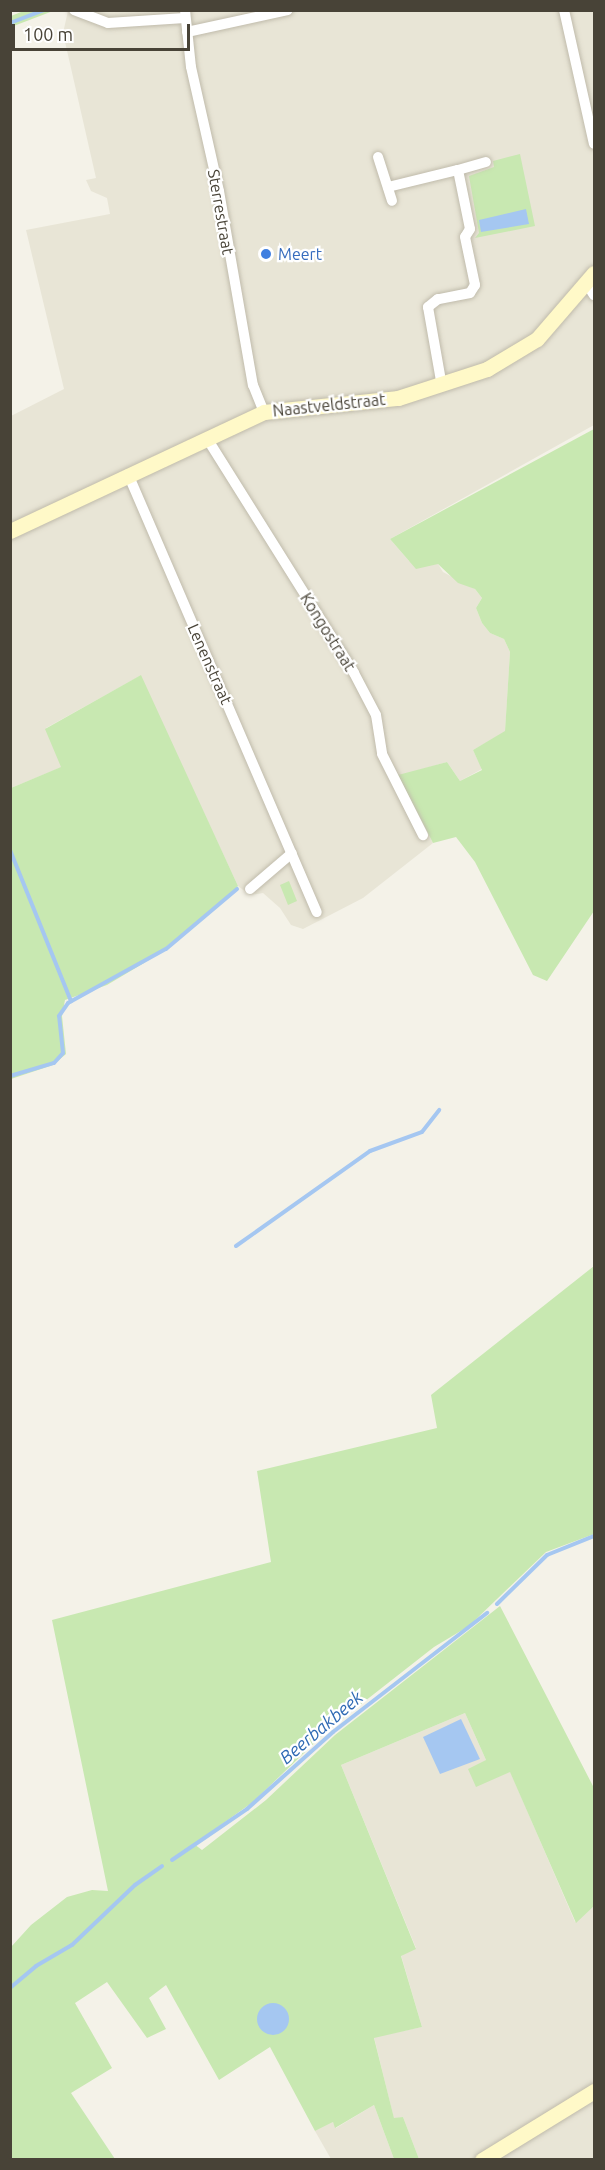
<!DOCTYPE html>
<style>
body{margin:0}
#map{position:relative;width:605px;height:2170px;overflow:hidden;background:#f4f2e8;font-family:Ubuntu,sans-serif}
div>[style]{position:absolute}
[style*='--x']{left:calc(var(--x)*1px);top:calc(var(--y)*1px);width:calc(var(--w)*1px);rotate:calc(var(--a)*1deg)}
.residential>*{inset:0;background:#e8e5d6}
.green>*{inset:0;background:#c8e8b1}
.water>*{inset:0;background:#a5c7f1}
.round{border-radius:50%}
.stream>*{height:4px;margin:-2px;padding:0 2px;transform-origin:2px;border-radius:2px;background:#a5c7f1}
.roads{filter:drop-shadow(0 0 2px #c0bbab) drop-shadow(0 0 2px #c0bbab)}
.street>*{height:10px;margin:-5px;padding:0 5px;transform-origin:5px;border-radius:5px;background:#fff}
.secondary>*{height:15px;margin:-7.5px;padding:0 7.5px;transform-origin:7.5px;border-radius:7.5px;background:#fff9c8}
.dots>*{width:16px;height:16px;translate:-50% -50%;box-sizing:border-box;border:3px solid #fff;border-radius:50%}
span{translate:-50% -50%;white-space:nowrap;text-align:center;line-height:1.15;-webkit-text-stroke:4.5px #fff;paint-order:stroke}
.street-label{font-size:16px;color:#484337}
.shop-label{font-size:16px;color:#366cbe}
.left{translate:0 -50%;text-align:left}
.water-label{font-size:18px;color:#2f6ab4;font-style:italic}
.frame{position:absolute;inset:0;border:12px solid #484337;pointer-events:none}
.scale{position:absolute;left:12px;top:24px;width:178px;height:27px;box-sizing:border-box;border:3px solid #484337;border-top:0;padding-left:8px;font-size:18px;line-height:21px;white-space:nowrap;color:#484337;-webkit-text-stroke:4px #fff;paint-order:stroke}
</style>
<div id="map">
<div class="residential">
<i style="clip-path:polygon(68px 11px,594px 11px,594px 425px,390px 539px,409px 561px,438px 564px,443px 572px,475px 589px,482px 598px,476px 608px,482px 623px,490px 633px,504px 639px,510px 652px,505px 732px,473px 750px,482px 769px,460px 781px,447px 762px,398px 776px,433px 843px,363px 898px,303px 929px,291px 925px,280px 908px,263px 893px,250px 895px,238px 886px,140px 676px,46px 728px,62px 767px,11px 788px,11px 416px,64px 389px,26px 230px,110px 214px,107px 198px,91px 191px,86px 180px,96px 178px,63px 33px)"></i>
<i style="clip-path:polygon(465px 1713px,486px 1760px,476px 1786px,510px 1771px,575px 1922px,594px 1906px,594px 2159px,419px 2159px,403px 2117px,394px 2119px,374px 2037px,422px 2027px,401px 1955px,416px 1948px,341px 1765px)"></i>
<i style="clip-path:polygon(374px 2105px,394px 2159px,331px 2159px,315px 2131px,333px 2122px,336px 2128px)"></i>
</div>
<div class="green">
<i style="clip-path:polygon(26px 10px,53px 10px,53px 11px,11px 27px,11px 16px)"></i>
<i style="clip-path:polygon(520px 154px,535px 226px,475px 238px,479px 233px,469px 176px,494px 167px,493px 161px)"></i>
<i style="clip-path:polygon(594px 429px,594px 911px,547px 981px,533px 975px,475px 862px,456px 837px,433px 843px,398px 775px,447px 762px,460px 781px,482px 770px,473px 750px,505px 731px,510px 652px,504px 639px,490px 633px,482px 623px,476px 608px,482px 598px,475px 589px,458px 583px,438px 564px,416px 569px,390px 539px)"></i>
<i style="clip-path:polygon(141px 675px,238px 886px,205px 918px,144px 963px,107px 985px,65px 1000px,62px 1016px,66px 1054px,53px 1065px,11px 1079px,11px 788px,61px 767px,45px 729px)"></i>
<i style="clip-path:polygon(289px 881px,297px 901px,288px 905px,280px 885px)"></i>
<i style="clip-path:polygon(594px 1266px,594px 1534px,546px 1552px,469px 1626px,434px 1647px,328px 1730px,253px 1802px,194px 1844px,202px 1850px,266px 1800px,335px 1735px,500px 1606px,594px 1788px,594px 1906px,576px 1923px,510px 1772px,476px 1787px,468px 1769px,486px 1760px,465px 1713px,341px 1765px,416px 1949px,401px 1956px,422px 2027px,374px 2038px,394px 2118px,403px 2117px,419px 2159px,394px 2159px,374px 2105px,335px 2128px,333px 2122px,315px 2131px,270px 2047px,219px 2080px,166px 1985px,149px 1998px,166px 2029px,147px 2038px,107px 1982px,75px 2003px,112px 2068px,71px 2093px,115px 2159px,11px 2160px,11px 1947px,31px 1925px,67px 1897px,92px 1890px,108px 1891px,52px 1620px,271px 1562px,257px 1471px,437px 1428px,431px 1395px)"></i>
</div>
<div class="water">
<i style="clip-path:polygon(526px 209px,529px 224px,481px 232px,479px 220px)"></i>
<i style="clip-path:polygon(461px 1719px,480px 1759px,440px 1774px,423px 1737px)"></i>
<i class="round" style="left:257px;top:2003px;width:32px;height:32px"></i>
</div>
<div class="stream">
<i style="--x:10;--y:23;--w:36;--a:-21"></i>
<i style="--x:10;--y:850;--w:163;--a:68"></i>
<i style="--x:10;--y:1076;--w:46;--a:-16.5"></i>
<i style="--x:54;--y:1063;--w:13;--a:-48"></i>
<i style="--x:63;--y:1053;--w:37;--a:-96"></i>
<i style="--x:59;--y:1016;--w:16;--a:-55"></i>
<i style="--x:68;--y:1003;--w:112;--a:-28.9"></i>
<i style="--x:166;--y:949;--w:93;--a:-40.2"></i>
<i style="--x:236;--y:1246;--w:164;--a:-35.3"></i>
<i style="--x:370;--y:1151;--w:55;--a:-20.1"></i>
<i style="--x:422;--y:1132;--w:28;--a:-52"></i>
<i style="--x:497;--y:1604;--w:70;--a:-44.4"></i>
<i style="--x:547;--y:1555;--w:51;--a:-22"></i>
<i style="--x:172;--y:1860;--w:91;--a:-34.2"></i>
<i style="--x:247;--y:1809;--w:115;--a:-41.8"></i>
<i style="--x:333;--y:1732;--w:195;--a:-37.7"></i>
<i style="--x:10;--y:1988;--w:34;--a:-40"></i>
<i style="--x:36;--y:1966;--w:42;--a:-30.3"></i>
<i style="--x:72;--y:1945;--w:87;--a:-43.6"></i>
<i style="--x:135;--y:1885;--w:33;--a:-35"></i>
</div>
<div class="roads">
<div class="street">
<i style="--x:74;--y:10;--w:36;--a:21"></i>
<i style="--x:108;--y:23;--w:77;--a:-3.7"></i>
<i style="--x:185;--y:10;--w:57;--a:84"></i>
<i style="--x:191;--y:67;--w:127;--a:77.3"></i>
<i style="--x:219;--y:191;--w:197;--a:80.1"></i>
<i style="--x:253;--y:385;--w:29;--a:68"></i>
<i style="--x:564;--y:10;--w:137;--a:77.4"></i>
<i style="--x:187;--y:32;--w:103;--a:-12.3"></i>
<i style="--x:378;--y:157;--w:46;--a:72.3"></i>
<i style="--x:458;--y:170;--w:29;--a:-16"></i>
<i style="--x:388;--y:187;--w:72;--a:-13.7"></i>
<i style="--x:458;--y:170;--w:60;--a:78.5"></i>
<i style="--x:470;--y:229;--w:9;--a:122"></i>
<i style="--x:465;--y:237;--w:49;--a:78.2"></i>
<i style="--x:475;--y:285;--w:9;--a:122"></i>
<i style="--x:470;--y:293;--w:33;--a:169"></i>
<i style="--x:438;--y:299;--w:13;--a:141"></i>
<i style="--x:428;--y:307;--w:80;--a:80"></i>
<i style="--x:587;--y:284;--w:13;--a:58"></i>
<i style="--x:208;--y:440;--w:275;--a:57.9"></i>
<i style="--x:354;--y:673;--w:47;--a:62.4"></i>
<i style="--x:376;--y:715;--w:39;--a:81"></i>
<i style="--x:382;--y:754;--w:91;--a:63.2"></i>
<i style="--x:128;--y:474;--w:477;--a:66.7"></i>
<i style="--x:250;--y:889;--w:55;--a:-40.6"></i>
</div>
<div class="secondary">
<i style="--x:10;--y:531;--w:280;--a:-25.1"></i>
<i style="--x:264;--y:412;--w:135;--a:-6"></i>
<i style="--x:398;--y:398;--w:94;--a:-18"></i>
<i style="--x:487;--y:369;--w:58;--a:-31"></i>
<i style="--x:537;--y:339;--w:87;--a:-49.2"></i>
<i style="--x:482;--y:2160;--w:132;--a:-31.6"></i>
</div>
</div>
<div class="dots">
<i style="left:266px;top:254px;background:#3f7fe0"></i>
</div>
<div class="street-label">
<span style="left:221px;top:212px;rotate:80deg">Sterrestraat</span>
<span style="left:329px;top:405px;rotate:-6deg">Naastveldstraat</span>
<span style="left:328px;top:632px;rotate:58deg">Kongostraat</span>
<span style="left:210px;top:664px;rotate:66deg">Lenenstraat</span>
</div>
<div class="shop-label">
<span class="left" style="left:278px;top:254px">Meert</span>
</div>
<div class="water-label">
<span style="left:321px;top:1727px;rotate:-40deg">Beerbakbeek</span>
</div>
<div class="frame"></div>
<div class="scale">100 m</div>
</div>
